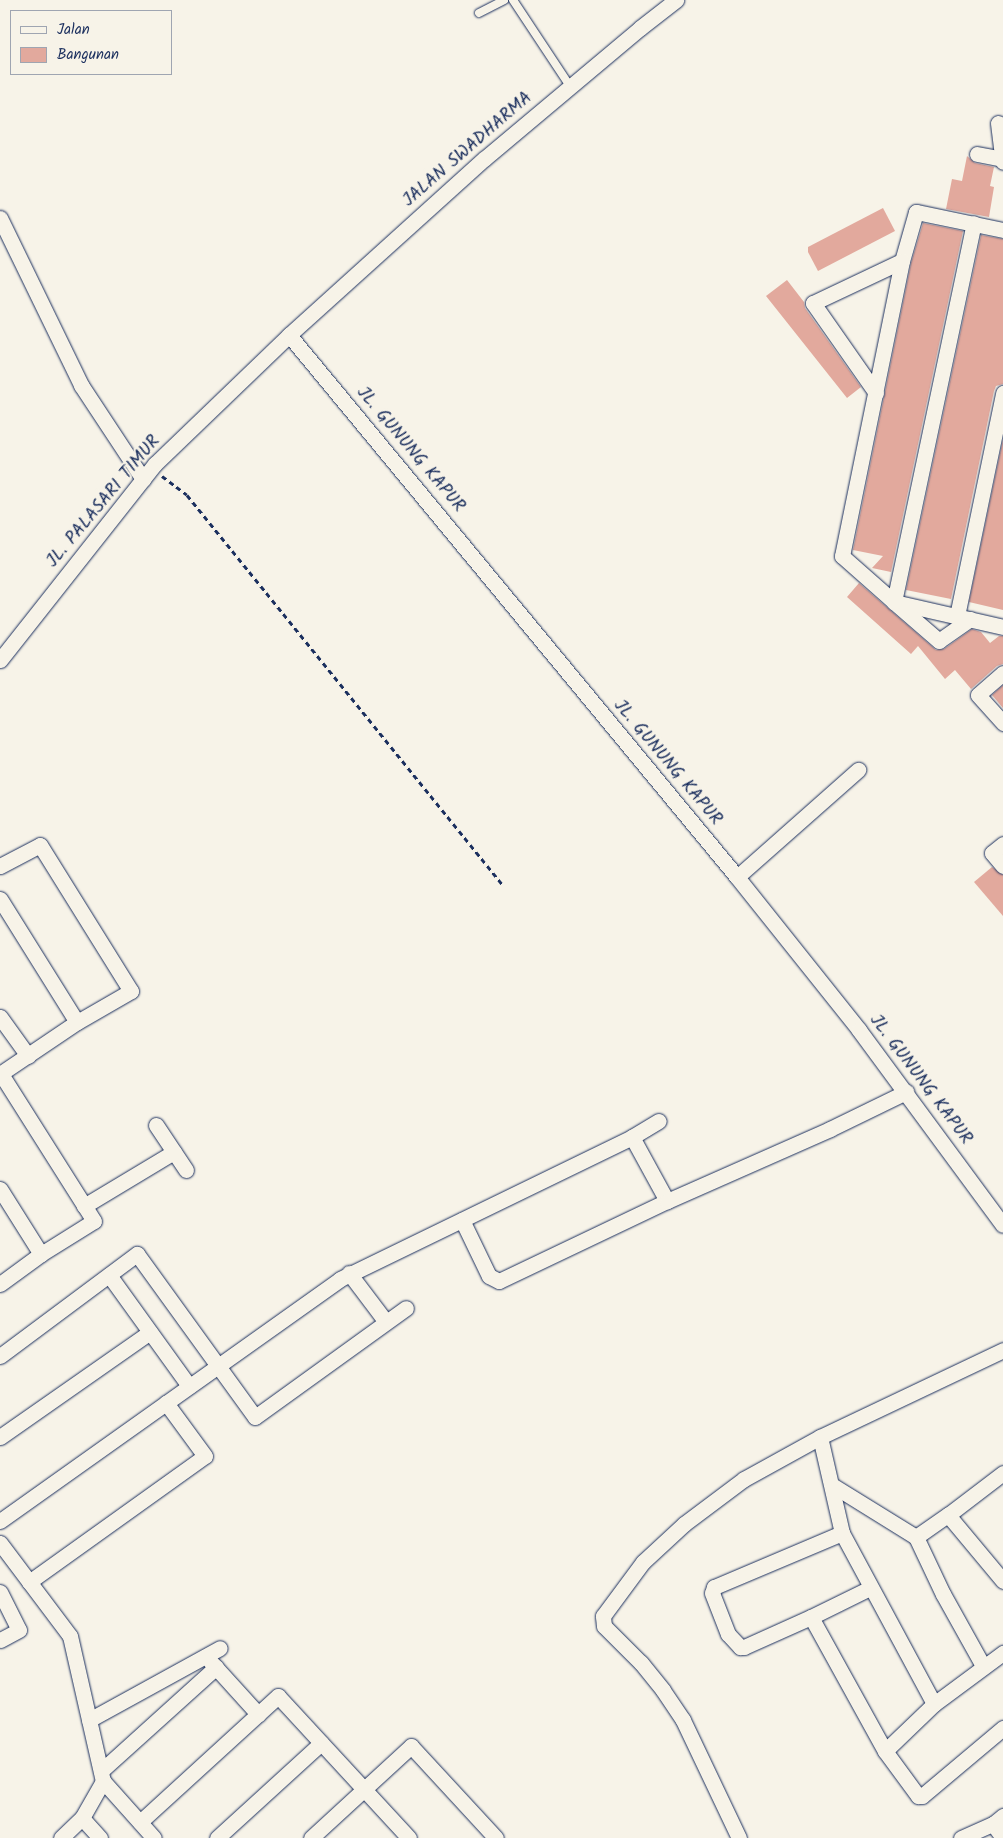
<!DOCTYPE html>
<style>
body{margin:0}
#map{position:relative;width:1003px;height:1838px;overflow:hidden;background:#f7f3e8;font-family:Kalam,sans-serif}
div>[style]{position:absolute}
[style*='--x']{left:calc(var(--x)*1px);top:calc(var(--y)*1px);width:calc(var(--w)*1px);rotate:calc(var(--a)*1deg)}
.building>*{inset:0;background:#e2a99d}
.path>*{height:3px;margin-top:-1.5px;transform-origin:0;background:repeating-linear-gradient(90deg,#1b2f5e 0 5px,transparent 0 9px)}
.roads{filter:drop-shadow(0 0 1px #1b2f5e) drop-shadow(0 0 1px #1b2f5e)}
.lane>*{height:8px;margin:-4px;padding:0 4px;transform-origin:4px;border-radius:4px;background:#f7f3e8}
.street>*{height:15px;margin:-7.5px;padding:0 7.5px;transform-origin:7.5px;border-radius:7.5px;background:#f7f3e8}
span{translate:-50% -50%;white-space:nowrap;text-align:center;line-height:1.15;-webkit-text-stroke:4px #f7f3e8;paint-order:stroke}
.street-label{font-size:18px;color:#1b2f5e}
.legend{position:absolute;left:10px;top:10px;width:162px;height:65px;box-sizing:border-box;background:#f7f3e8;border:1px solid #9fa5b1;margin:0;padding:6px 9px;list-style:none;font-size:15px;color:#1b2f5e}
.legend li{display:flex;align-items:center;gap:10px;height:25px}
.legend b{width:25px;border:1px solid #9fa5b1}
</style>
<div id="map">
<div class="building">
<i style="clip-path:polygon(967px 156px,975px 163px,994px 167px,990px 186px,994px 187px,989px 217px,946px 209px,952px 179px,962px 181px)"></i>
<i style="clip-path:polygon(883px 208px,895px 231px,818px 271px,808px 252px,808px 247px)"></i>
<i style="clip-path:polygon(923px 223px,963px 231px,891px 572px,872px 568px,883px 556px,853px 550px,911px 263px)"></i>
<i style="clip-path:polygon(981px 235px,1003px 239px,1003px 384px,996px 386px,994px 391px,951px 599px,906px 590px)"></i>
<i style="clip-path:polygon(787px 280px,804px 302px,805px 308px,861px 387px,847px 398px,766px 296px)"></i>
<i style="clip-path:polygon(1003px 439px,1003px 610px,969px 602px)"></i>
<i style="clip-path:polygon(859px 583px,936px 650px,944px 649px,972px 629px,981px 632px,990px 643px,999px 636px,1003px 636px,1003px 664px,997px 666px,971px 689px,955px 670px,945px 679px,918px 646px,911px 654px,847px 597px)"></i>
<i style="clip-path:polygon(1003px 685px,1003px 708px,992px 695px)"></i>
<i style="clip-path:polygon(992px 867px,1003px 875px,1003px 916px,974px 882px)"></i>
</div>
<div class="path">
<i style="--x:162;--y:476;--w:31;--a:37"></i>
<i style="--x:187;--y:495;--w:501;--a:51"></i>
</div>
<div class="roads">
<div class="lane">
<i style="--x:513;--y:0;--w:103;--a:56.5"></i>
<i style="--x:479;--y:13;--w:28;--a:-27"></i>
</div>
<div class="street">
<i style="--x:998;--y:123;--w:39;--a:83"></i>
<i style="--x:977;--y:154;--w:26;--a:11"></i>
<i style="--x:0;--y:218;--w:186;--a:64.1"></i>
<i style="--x:81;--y:385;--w:113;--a:56.6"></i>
<i style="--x:1003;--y:230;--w:89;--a:-168.3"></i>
<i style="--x:916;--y:212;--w:51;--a:105.9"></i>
<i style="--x:902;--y:261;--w:301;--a:101.5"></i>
<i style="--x:842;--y:556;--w:69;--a:41.5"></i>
<i style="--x:894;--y:602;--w:112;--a:12.9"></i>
<i style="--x:289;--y:335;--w:703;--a:50.42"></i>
<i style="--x:737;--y:877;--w:196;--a:51.4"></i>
<i style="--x:859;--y:1030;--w:242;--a:53.6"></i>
<i style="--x:876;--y:393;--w:110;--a:-125"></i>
<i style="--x:813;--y:303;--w:98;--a:-25.3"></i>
<i style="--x:957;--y:616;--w:228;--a:-78.3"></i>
<i style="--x:970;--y:619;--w:38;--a:145"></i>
<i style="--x:939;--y:641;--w:60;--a:-139.1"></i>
<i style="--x:894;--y:602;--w:387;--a:-78.1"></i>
<i style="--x:0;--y:660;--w:250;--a:-51.7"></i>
<i style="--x:155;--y:464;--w:186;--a:-43.9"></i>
<i style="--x:289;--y:335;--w:263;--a:-42.1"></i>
<i style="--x:484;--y:159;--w:204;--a:-40"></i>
<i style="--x:640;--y:28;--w:46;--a:-37.9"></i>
<i style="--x:1003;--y:673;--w:33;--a:139"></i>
<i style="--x:978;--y:695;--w:38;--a:48"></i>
<i style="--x:1003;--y:844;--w:14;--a:141"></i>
<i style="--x:992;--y:853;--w:17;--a:50"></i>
<i style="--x:0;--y:866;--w:45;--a:-27.7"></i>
<i style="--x:40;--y:845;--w:172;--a:58.1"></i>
<i style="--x:131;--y:991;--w:62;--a:150.1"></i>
<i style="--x:737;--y:877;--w:162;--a:-41.5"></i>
<i style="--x:0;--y:899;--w:145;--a:58"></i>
<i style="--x:77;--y:1022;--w:93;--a:146"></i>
<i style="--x:0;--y:1017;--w:48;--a:54.3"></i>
<i style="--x:156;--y:1125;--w:54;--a:56.3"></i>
<i style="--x:632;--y:1137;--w:73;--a:61.3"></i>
<i style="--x:0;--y:1189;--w:77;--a:57.8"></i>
<i style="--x:84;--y:1206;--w:105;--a:-31"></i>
<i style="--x:462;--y:1220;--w:62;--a:64.3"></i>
<i style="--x:489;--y:1276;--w:11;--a:27"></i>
<i style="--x:499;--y:1281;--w:186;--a:-25.5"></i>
<i style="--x:667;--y:1201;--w:178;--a:-23.8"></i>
<i style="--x:830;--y:1129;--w:85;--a:-26"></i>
<i style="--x:349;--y:1273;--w:61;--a:52.9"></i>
<i style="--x:109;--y:1275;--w:137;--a:54.2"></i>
<i style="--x:0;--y:1284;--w:51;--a:-36.2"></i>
<i style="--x:41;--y:1254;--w:62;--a:-31.9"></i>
<i style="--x:94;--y:1221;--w:174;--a:-122.3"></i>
<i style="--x:0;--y:1356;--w:171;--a:-36.7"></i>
<i style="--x:137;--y:1254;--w:201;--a:54.1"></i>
<i style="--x:255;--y:1417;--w:186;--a:-35.8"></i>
<i style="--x:0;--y:1437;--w:183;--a:-35"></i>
<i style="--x:820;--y:1437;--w:98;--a:77.1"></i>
<i style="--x:842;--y:1533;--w:139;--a:157.1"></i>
<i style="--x:714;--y:1587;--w:6;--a:108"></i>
<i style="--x:712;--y:1593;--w:44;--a:68.7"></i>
<i style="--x:728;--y:1634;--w:18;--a:47"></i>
<i style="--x:740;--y:1647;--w:4;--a:0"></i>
<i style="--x:744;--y:1647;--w:73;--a:-24.1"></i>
<i style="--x:811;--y:1617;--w:153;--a:61.1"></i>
<i style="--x:885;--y:1751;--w:56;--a:53.7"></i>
<i style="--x:918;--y:1796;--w:4;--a:0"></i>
<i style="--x:922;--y:1796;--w:106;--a:-40"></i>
<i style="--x:832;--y:1485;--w:99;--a:31.8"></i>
<i style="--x:916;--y:1537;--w:63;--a:64.7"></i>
<i style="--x:943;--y:1594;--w:82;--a:60.9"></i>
<i style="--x:948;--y:1515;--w:69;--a:-37.4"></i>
<i style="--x:0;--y:1521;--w:417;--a:-35.4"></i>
<i style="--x:340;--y:1279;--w:325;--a:-25.9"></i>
<i style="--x:632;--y:1137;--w:31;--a:-31"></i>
<i style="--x:842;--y:1533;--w:194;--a:61.7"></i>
<i style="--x:916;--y:1537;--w:39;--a:-35"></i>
<i style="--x:948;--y:1515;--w:86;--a:50.2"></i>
<i style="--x:0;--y:1543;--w:116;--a:53"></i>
<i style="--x:70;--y:1636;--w:149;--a:77.2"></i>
<i style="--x:103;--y:1781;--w:76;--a:48.2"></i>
<i style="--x:29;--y:1582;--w:216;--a:-35.6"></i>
<i style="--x:205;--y:1456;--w:66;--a:-126.3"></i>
<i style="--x:0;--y:1592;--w:42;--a:63.4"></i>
<i style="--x:19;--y:1630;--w:21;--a:152"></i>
<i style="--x:811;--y:1617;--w:66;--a:-26.2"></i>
<i style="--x:210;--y:1661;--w:72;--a:47.8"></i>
<i style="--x:89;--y:1720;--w:149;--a:-28.8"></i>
<i style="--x:885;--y:1751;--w:68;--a:-43.8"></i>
<i style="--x:934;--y:1704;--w:86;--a:-36.5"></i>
<i style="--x:101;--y:1771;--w:155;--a:-42.1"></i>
<i style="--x:82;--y:1818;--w:27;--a:48"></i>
<i style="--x:140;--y:1822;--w:187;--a:-42.4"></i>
<i style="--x:278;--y:1696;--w:193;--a:47.3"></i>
<i style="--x:993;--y:1824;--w:17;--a:54"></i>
<i style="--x:61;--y:1838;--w:29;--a:-44"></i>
<i style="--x:82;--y:1818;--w:43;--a:-60.4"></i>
<i style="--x:217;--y:1838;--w:141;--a:-42.4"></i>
<i style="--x:311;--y:1838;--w:136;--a:-42.6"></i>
<i style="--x:411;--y:1746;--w:125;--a:47.3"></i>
<i style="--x:739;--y:1838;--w:131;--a:-115.4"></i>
<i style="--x:683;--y:1720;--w:36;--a:-124"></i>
<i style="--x:663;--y:1690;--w:35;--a:-129"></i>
<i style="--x:641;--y:1663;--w:52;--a:-135"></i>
<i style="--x:604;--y:1626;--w:10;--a:-96"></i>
<i style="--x:603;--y:1616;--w:67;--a:-53.5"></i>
<i style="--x:643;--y:1562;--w:56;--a:-42.8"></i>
<i style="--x:684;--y:1524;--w:75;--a:-36.9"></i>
<i style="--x:744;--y:1479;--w:87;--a:-28.9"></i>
<i style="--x:820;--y:1437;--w:203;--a:-25.4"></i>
<i style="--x:961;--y:1838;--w:35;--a:-24"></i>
<i style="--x:993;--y:1824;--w:13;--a:-39"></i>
</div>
</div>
<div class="street-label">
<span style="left:468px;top:150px;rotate:-41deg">JALAN SWADHARMA</span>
<span style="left:410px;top:450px;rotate:50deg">JL. GUNUNG KAPUR</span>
<span style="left:104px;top:502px;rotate:-50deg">JL. PALASARI TIMUR</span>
<span style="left:667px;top:763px;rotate:50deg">JL. GUNUNG KAPUR</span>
<span style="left:920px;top:1080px;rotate:53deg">JL. GUNUNG KAPUR</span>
</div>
<ul class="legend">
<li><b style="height:6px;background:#f7f3e8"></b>Jalan</li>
<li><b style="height:14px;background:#e2a99d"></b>Bangunan</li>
</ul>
</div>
